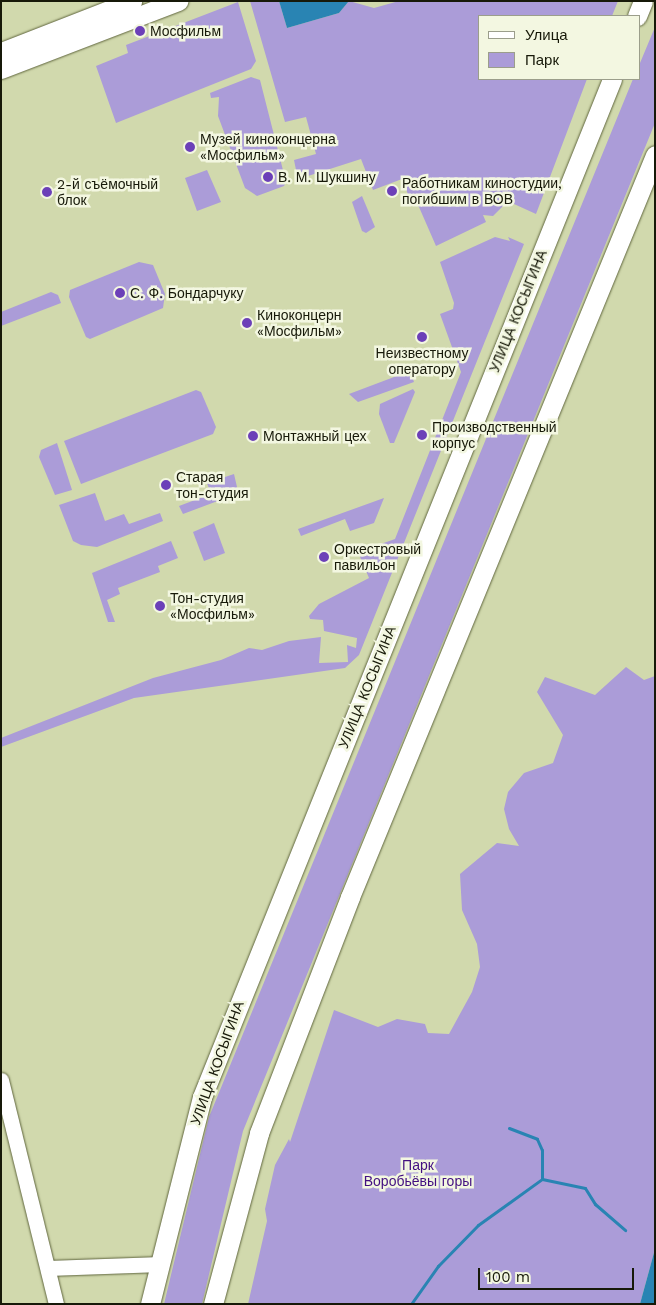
<!DOCTYPE html>
<meta charset="utf-8">
<style>
body{margin:0}
#map{position:relative;width:656px;height:1305px;overflow:hidden;background:#d1d9ad;font-family:"Work Sans",sans-serif}
div>[style]{position:absolute}
[style*='--x']{left:calc(var(--x)*1px);top:calc(var(--y)*1px);width:calc(var(--w)*1px);rotate:calc(var(--a)*1deg)}
.green>*{inset:0;background:#ab9cd8}
.water>*{inset:0;background:#2984b3}
.stream>*{height:3px;margin:-1.5px;padding:0 1.5px;transform-origin:1.5px;border-radius:1.5px;background:#2984b3}
.roads{filter:drop-shadow(0 0 1px #60663e) drop-shadow(0 0 1px #60663e)}
.minor>*{height:15px;margin:-7.5px;padding:0 7.5px;transform-origin:7.5px;border-radius:7.5px;background:#fff}
.major>*{height:19px;margin:-9.5px;padding:0 9.5px;transform-origin:9.5px;border-radius:9.5px;background:#fff}
.dots>*{width:14px;height:14px;translate:-50% -50%;box-sizing:border-box;border:2px solid #f3f7e1;border-radius:50%}
span{translate:-50% -50%;white-space:nowrap;text-align:center;line-height:1.15;-webkit-text-stroke:5px #f3f7e1;paint-order:stroke}
.poi-label{font-size:14px;color:#171909}
.left{translate:0 -50%;text-align:left}
.street-label{font-size:14px;color:#171909}
.park-label{font-size:14px;color:#420f80}
.frame{position:absolute;inset:0;border:2px solid #171909;pointer-events:none}
.legend{position:absolute;left:478px;top:15px;width:162px;height:65px;box-sizing:border-box;background:#f3f7e1;border:1px solid #9b9e8b;margin:0;padding:6px 9px;list-style:none;font-size:15px;color:#171909}
.legend li{display:flex;align-items:center;gap:10px;height:25px}
.legend b{width:25px;border:1px solid #9b9e8b}
.scale{position:absolute;left:478px;top:1268px;width:156px;height:22px;box-sizing:border-box;border:2px solid #171909;border-top:0;padding-left:6px;font-size:15px;line-height:18px;white-space:nowrap;color:#171909;-webkit-text-stroke:4px #f3f7e1;paint-order:stroke}
</style>
<div id="map">
<div class="green">
<i style="clip-path:polygon(250px 1px,279px 1px,287px 28px,339px 13px,349px 1px,374px 8px,399px 1px,618px 1px,612px 16px,480px 16px,480px 79px,587px 79px,536px 214px,514px 204px,505px 204px,493px 216px,483px 215px,486px 222px,436px 246px,419px 207px,411px 202px,402px 179px,373px 190px,361px 159px,308px 176px,296px 170px,294px 160px,316px 154px,306px 117px,285px 122px)"></i>
<i style="clip-path:polygon(238px 2px,256px 61px,251px 69px,116px 123px,96px 66px,128px 53px,126px 45px)"></i>
<i style="clip-path:polygon(655px 27px,655px 123px,243px 1131px,202px 1304px,164px 1304px,209px 1117px,633px 79px,640px 79px,640px 63px)"></i>
<i style="clip-path:polygon(251px 77px,260px 80px,286px 182px,284px 186px,257px 196px,245px 188px,218px 116px,219px 97px,211px 98px,210px 93px)"></i>
<i style="clip-path:polygon(207px 170px,221px 202px,197px 211px,185px 178px)"></i>
<i style="clip-path:polygon(362px 196px,375px 227px,366px 233px,362px 231px,352px 202px)"></i>
<i style="clip-path:polygon(495px 237px,510px 241px,508px 237px,524px 244px,359px 655px,345px 668px,134px 698px,1px 747px,1px 738px,153px 678px,221px 660px,249px 648px,262px 650px,289px 641px,321px 637px,319px 663px,348px 662px,347px 645px,356px 648px,357px 638px,324px 631px,323px 620px,310px 619px,309px 616px,319px 604px,369px 578px,358px 552px,395px 539px,461px 372px,440px 314px,453px 309px,454px 303px,440px 262px)"></i>
<i style="clip-path:polygon(139px 262px,153px 265px,165px 294px,163px 308px,90px 339px,86px 337px,69px 297px,70px 290px)"></i>
<i style="clip-path:polygon(51px 292px,58px 295px,61px 303px,1px 326px,1px 312px)"></i>
<i style="clip-path:polygon(410px 371px,414px 382px,358px 402px,349px 394px)"></i>
<i style="clip-path:polygon(413px 389px,415px 392px,394px 443px,390px 443px,379px 414px,380px 404px)"></i>
<i style="clip-path:polygon(196px 390px,201px 392px,216px 427px,213px 434px,81px 484px,64px 441px)"></i>
<i style="clip-path:polygon(57px 443px,72px 490px,55px 495px,39px 457px,41px 450px)"></i>
<i style="clip-path:polygon(234px 474px,237px 487px,231px 496px,183px 514px,179px 506px,211px 494px,207px 483px)"></i>
<i style="clip-path:polygon(95px 493px,105px 521px,124px 514px,129px 524px,160px 513px,163px 521px,97px 547px,81px 545px,73px 541px,59px 505px)"></i>
<i style="clip-path:polygon(384px 498px,374px 523px,350px 531px,345px 519px,301px 536px,298px 529px)"></i>
<i style="clip-path:polygon(214px 523px,225px 553px,204px 561px,193px 532px)"></i>
<i style="clip-path:polygon(171px 541px,178px 558px,158px 566px,160px 572px,118px 588px,120px 594px,107px 600px,115px 622px,108px 622px,92px 573px)"></i>
<i style="clip-path:polygon(626px 667px,644px 680px,655px 676px,655px 1249px,640px 1304px,248px 1304px,267px 1221px,265px 1209px,275px 1165px,289px 1139px,290px 1142px,334px 1010px,378px 1027px,397px 1019px,425px 1024px,428px 1033px,449px 1034px,472px 992px,480px 967px,477px 944px,462px 910px,460px 874px,497px 843px,519px 846px,509px 829px,504px 809px,508px 792px,524px 773px,553px 763px,563px 735px,537px 692px,545px 677px,595px 695px)"></i>
</div>
<div class="water">
<i style="clip-path:polygon(279px 1px,349px 1px,339px 13px,287px 28px)"></i>
<i style="clip-path:polygon(655px 1249px,655px 1304px,640px 1304px)"></i>
</div>
<div class="stream">
<i style="--x:509;--y:1128;--w:30;--a:21"></i>
<i style="--x:537;--y:1139;--w:12;--a:66"></i>
<i style="--x:542;--y:1150;--w:29;--a:90"></i>
<i style="--x:542;--y:1179;--w:44;--a:11.8"></i>
<i style="--x:585;--y:1188;--w:19;--a:58"></i>
<i style="--x:595;--y:1204;--w:40;--a:41"></i>
<i style="--x:411;--y:1304;--w:47;--a:-54.6"></i>
<i style="--x:438;--y:1266;--w:57;--a:-45.7"></i>
<i style="--x:478;--y:1225;--w:79;--a:-35.7"></i>
</div>
<div class="roads">
<div class="minor">
<i style="--x:1;--y:1080;--w:231;--a:76.2"></i>
<i style="--x:48;--y:1268;--w:113;--a:-2"></i>
</div>
<div class="major">
<i style="--x:637;--y:16;--w:16;--a:-68"></i>
<i style="--x:1;--y:52;--w:141;--a:-21.3"></i>
<i style="--x:1;--y:69;--w:190;--a:-21"></i>
<i style="--x:150;--y:1304;--w:213;--a:-75.9"></i>
<i style="--x:202;--y:1097;--w:1097;--a:-68.06"></i>
<i style="--x:213;--y:1304;--w:177;--a:-74.9"></i>
<i style="--x:259;--y:1133;--w:253;--a:-68.9"></i>
<i style="--x:350;--y:897;--w:802;--a:-67.65"></i>
</div>
</div>
<div class="dots">
<i style="left:140px;top:31px;background:#6c40b8"></i>
<i style="left:190px;top:147px;background:#6c40b8"></i>
<i style="left:268px;top:177px;background:#6c40b8"></i>
<i style="left:392px;top:191px;background:#6c40b8"></i>
<i style="left:47px;top:192px;background:#6c40b8"></i>
<i style="left:120px;top:293px;background:#6c40b8"></i>
<i style="left:247px;top:323px;background:#6c40b8"></i>
<i style="left:422px;top:337px;background:#6c40b8"></i>
<i style="left:422px;top:435px;background:#6c40b8"></i>
<i style="left:253px;top:436px;background:#6c40b8"></i>
<i style="left:166px;top:485px;background:#6c40b8"></i>
<i style="left:324px;top:557px;background:#6c40b8"></i>
<i style="left:160px;top:606px;background:#6c40b8"></i>
</div>
<div class="poi-label">
<span class="left" style="left:150px;top:31px">Мосфильм</span>
<span class="left" style="left:200px;top:147px">Музей киноконцерна<br>«Мосфильм»</span>
<span class="left" style="left:278px;top:177px">В. М. Шукшину</span>
<span class="left" style="left:402px;top:191px">Работникам киностудии,<br>погибшим в ВОВ</span>
<span class="left" style="left:57px;top:192px">2-й съёмочный<br>блок</span>
<span class="left" style="left:130px;top:293px">С. Ф. Бондарчуку</span>
<span class="left" style="left:257px;top:323px">Киноконцерн<br>«Мосфильм»</span>
<span style="left:422px;top:361px">Неизвестному<br>оператору</span>
<span class="left" style="left:432px;top:435px">Производственный<br>корпус</span>
<span class="left" style="left:263px;top:436px">Монтажный цех</span>
<span class="left" style="left:176px;top:485px">Старая<br>тон-студия</span>
<span class="left" style="left:334px;top:557px">Оркестровый<br>павильон</span>
<span class="left" style="left:170px;top:606px">Тон-студия<br>«Мосфильм»</span>
</div>
<div class="street-label">
<span style="left:518px;top:311px;rotate:-68deg">УЛИЦА КОСЫГИНА</span>
<span style="left:367px;top:687px;rotate:-68deg">УЛИЦА КОСЫГИНА</span>
<span style="left:217px;top:1063px;rotate:-70deg">УЛИЦА КОСЫГИНА</span>
</div>
<div class="park-label">
<span style="left:418px;top:1173px">Парк<br>Воробьёвы горы</span>
</div>
<div class="frame"></div>
<ul class="legend">
<li><b style="height:6px;background:#fff"></b>Улица</li>
<li><b style="height:14px;background:#ab9cd8"></b>Парк</li>
</ul>
<div class="scale">100 m</div>
</div>
